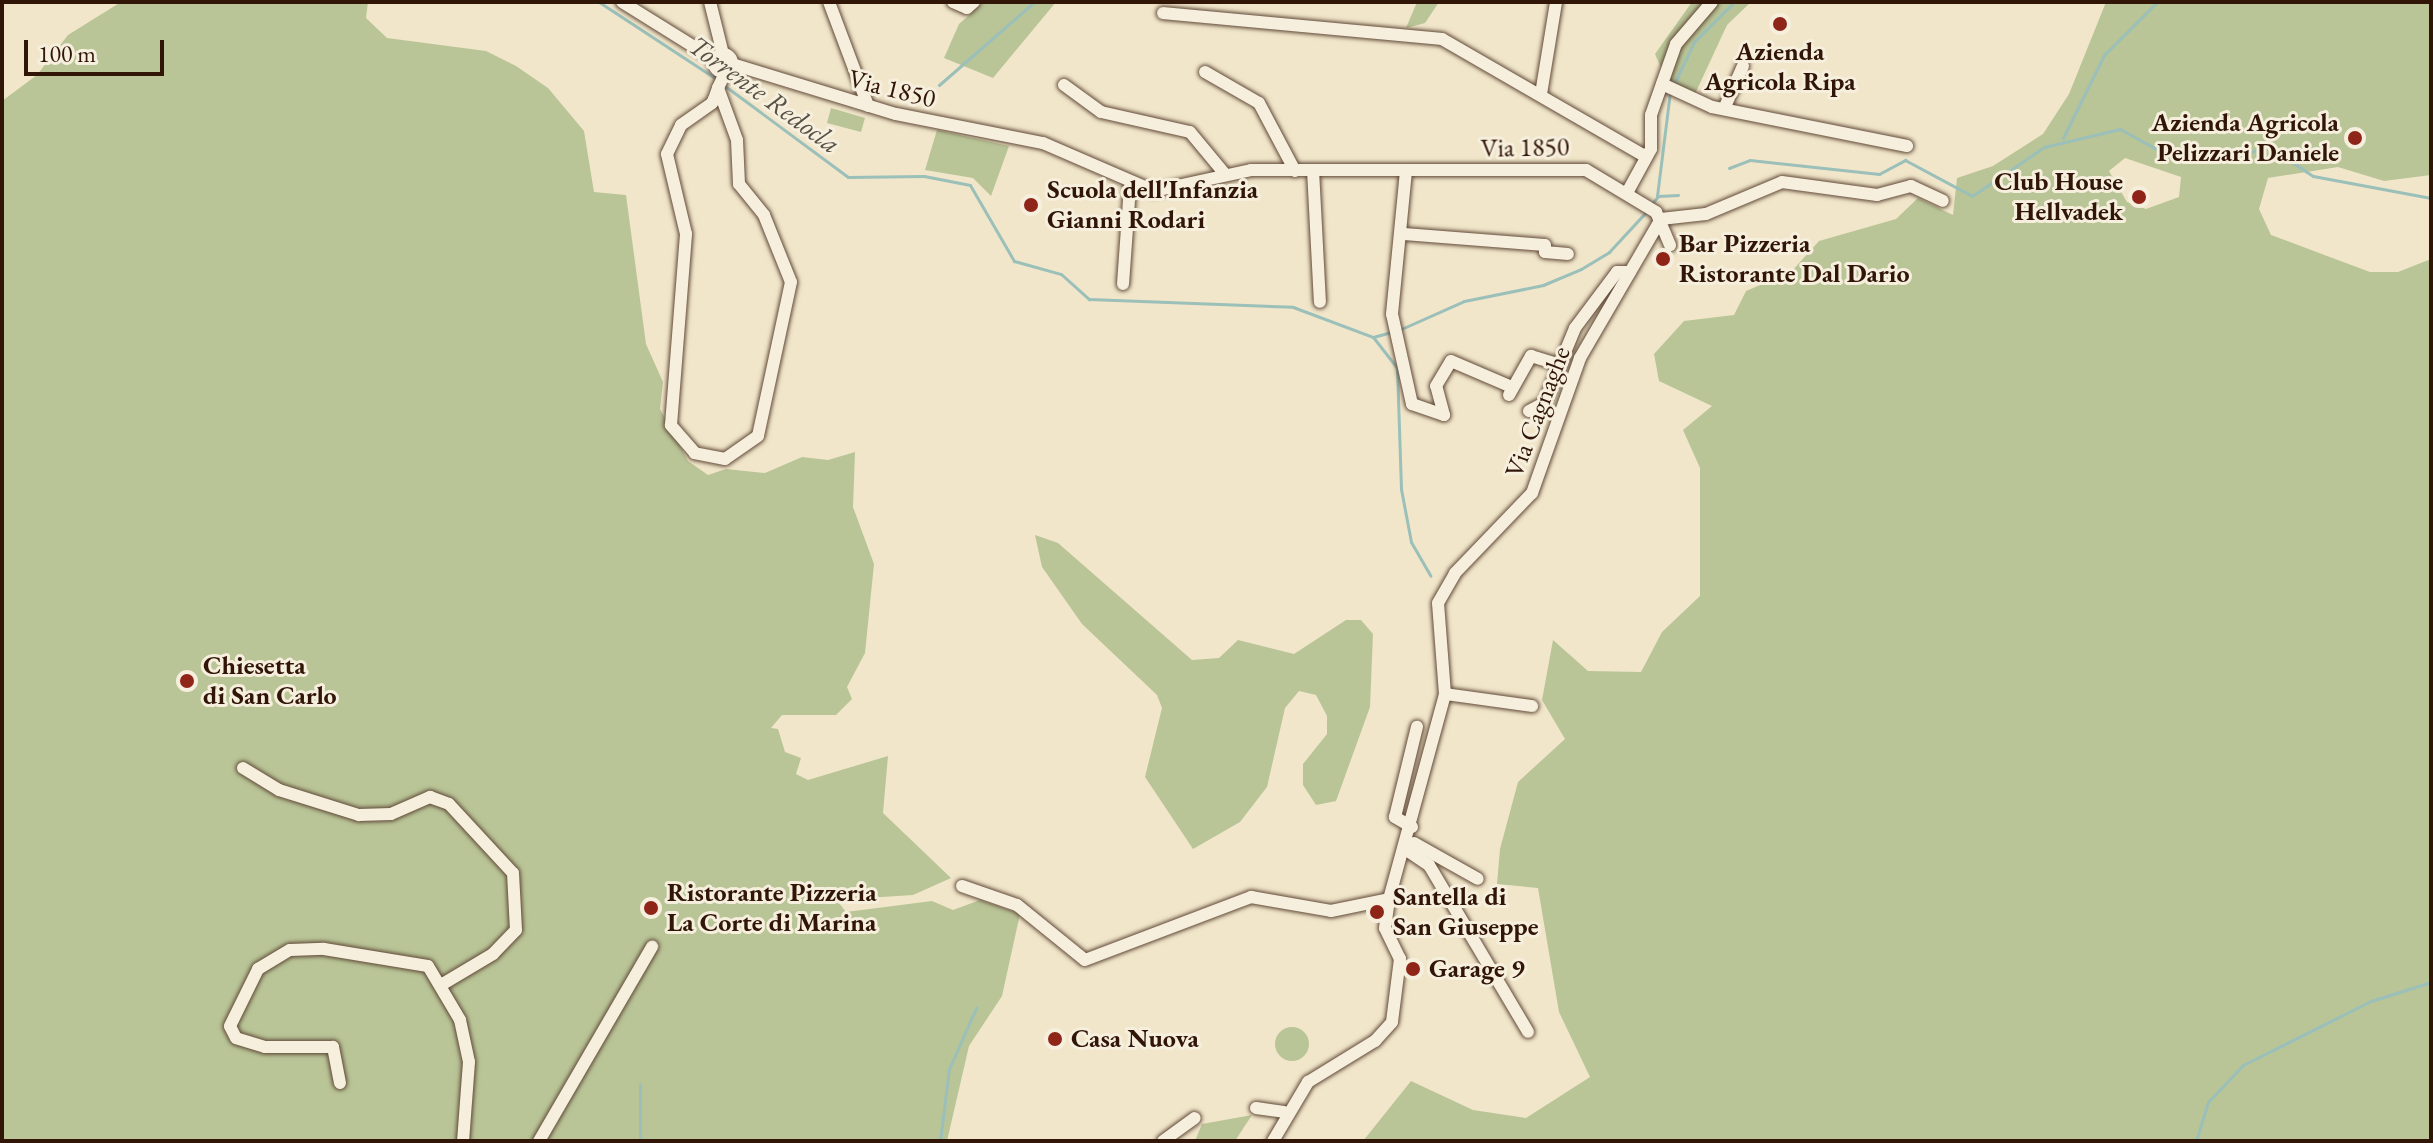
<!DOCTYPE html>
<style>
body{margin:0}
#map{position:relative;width:2433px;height:1143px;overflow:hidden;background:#f1e6ca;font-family:"EB Garamond",serif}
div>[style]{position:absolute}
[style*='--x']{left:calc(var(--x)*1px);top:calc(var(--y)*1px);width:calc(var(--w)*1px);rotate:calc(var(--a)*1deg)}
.green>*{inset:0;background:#b9c597}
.round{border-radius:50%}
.stream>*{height:3px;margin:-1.5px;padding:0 1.5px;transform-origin:1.5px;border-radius:1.5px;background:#9bbfb9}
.roads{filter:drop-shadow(0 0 2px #614938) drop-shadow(0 0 2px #614938)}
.minor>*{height:12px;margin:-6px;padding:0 6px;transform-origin:6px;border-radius:6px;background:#f6efdd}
.minor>.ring{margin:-6px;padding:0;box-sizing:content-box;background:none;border:12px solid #f6efdd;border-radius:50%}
.dots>*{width:22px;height:22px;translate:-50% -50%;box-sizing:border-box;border:4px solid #f6efdd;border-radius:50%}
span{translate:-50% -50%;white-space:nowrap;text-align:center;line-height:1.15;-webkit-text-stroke:6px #f6efdd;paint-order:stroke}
.poi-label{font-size:26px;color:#311507;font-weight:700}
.right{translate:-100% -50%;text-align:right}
.left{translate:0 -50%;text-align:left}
.street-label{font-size:26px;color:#311507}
.water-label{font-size:28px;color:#565045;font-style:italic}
.frame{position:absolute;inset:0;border:4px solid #311507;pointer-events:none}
.scale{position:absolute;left:24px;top:40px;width:140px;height:36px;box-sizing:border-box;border:4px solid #311507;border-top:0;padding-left:10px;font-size:24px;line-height:28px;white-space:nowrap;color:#311507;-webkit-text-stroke:6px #f6efdd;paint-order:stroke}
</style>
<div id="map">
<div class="green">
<i style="clip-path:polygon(121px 2px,368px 2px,366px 18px,387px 38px,486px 51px,516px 66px,548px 88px,584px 131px,594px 192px,626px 195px,646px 344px,663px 382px,660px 409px,688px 461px,708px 475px,726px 469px,765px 473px,802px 457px,828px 460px,855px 452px,853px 507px,874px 564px,865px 653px,847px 687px,852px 699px,836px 715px,782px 715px,771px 728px,778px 729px,785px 752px,801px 758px,796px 774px,808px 780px,888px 756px,883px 813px,951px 878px,913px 895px,851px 899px,829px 890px,846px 912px,932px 901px,953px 910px,980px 900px,1020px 914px,1002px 996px,969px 1046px,947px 1141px,2px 1141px,2px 101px,37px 75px,68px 35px)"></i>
<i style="clip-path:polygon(984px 2px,1056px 2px,993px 78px,944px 58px,959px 24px)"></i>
<i style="clip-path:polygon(1417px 2px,1439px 2px,1425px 23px,1406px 28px)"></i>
<i style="clip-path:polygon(1692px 2px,1751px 2px,1727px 25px,1695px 94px,1667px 81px,1655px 54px)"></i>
<i style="clip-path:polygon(evenodd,2106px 2px,2431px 2px,2431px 175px,2384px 181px,2338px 167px,2268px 178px,2259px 209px,2271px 235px,2370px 272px,2398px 272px,2431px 259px,2431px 1141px,1363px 1141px,1411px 1081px,1473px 1110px,1526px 1118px,1590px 1077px,1559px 1012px,1538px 888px,1497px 884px,1500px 849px,1518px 782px,1565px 739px,1542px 700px,1553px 640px,1588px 671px,1641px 672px,1662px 632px,1700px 596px,1700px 468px,1683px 430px,1712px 406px,1659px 381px,1654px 354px,1684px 321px,1734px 315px,1746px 291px,1791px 272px,1819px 241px,1896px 219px,1918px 198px,1953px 215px,1957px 178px,1993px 166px,2043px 134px,2069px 94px,2106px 2px,2125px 158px,2181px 177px,2179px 197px,2146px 209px,2127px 202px,2109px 171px,2125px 158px)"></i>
<i style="clip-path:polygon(831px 108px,865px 118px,861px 132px,827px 123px)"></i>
<i style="clip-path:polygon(937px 130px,1009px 146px,991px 196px,973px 178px,925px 170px)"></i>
<i style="clip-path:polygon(1035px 535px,1058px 543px,1192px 660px,1219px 658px,1238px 640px,1294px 654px,1346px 620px,1361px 620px,1373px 634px,1370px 707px,1336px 801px,1316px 805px,1303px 785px,1303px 764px,1327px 734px,1327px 716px,1316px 695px,1299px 691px,1285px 708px,1267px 787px,1240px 822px,1193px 849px,1145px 777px,1162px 708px,1157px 695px,1082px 624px,1042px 567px)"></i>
<i class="round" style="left:1275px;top:1027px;width:34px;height:34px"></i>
<i style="clip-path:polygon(1252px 1115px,1235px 1141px,1195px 1141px,1202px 1124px)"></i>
</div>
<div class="stream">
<i style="--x:599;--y:2;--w:140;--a:33.3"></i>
<i style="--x:1674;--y:84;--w:47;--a:-64.5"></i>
<i style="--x:1694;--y:42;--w:57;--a:-45"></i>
<i style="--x:939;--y:85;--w:126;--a:-41.1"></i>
<i style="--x:725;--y:86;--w:153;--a:36.5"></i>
<i style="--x:848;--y:177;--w:76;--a:-0.8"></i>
<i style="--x:924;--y:176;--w:47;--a:11.1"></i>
<i style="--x:970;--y:185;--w:88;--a:59.9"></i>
<i style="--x:1014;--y:261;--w:49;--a:15.5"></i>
<i style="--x:1061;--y:274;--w:38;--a:42"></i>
<i style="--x:1089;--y:299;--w:204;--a:2.2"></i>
<i style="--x:1293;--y:307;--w:85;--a:20.6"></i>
<i style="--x:1373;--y:337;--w:20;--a:-15"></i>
<i style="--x:2063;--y:138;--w:93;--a:-63.7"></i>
<i style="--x:2104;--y:55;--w:75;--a:-45"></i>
<i style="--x:1729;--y:168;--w:22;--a:-21"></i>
<i style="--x:1750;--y:160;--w:130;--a:6.2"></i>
<i style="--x:1879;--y:174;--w:30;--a:-28"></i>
<i style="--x:1905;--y:160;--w:76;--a:28.2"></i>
<i style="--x:1972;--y:196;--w:87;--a:-34.2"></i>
<i style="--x:2044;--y:147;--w:78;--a:-13.3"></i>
<i style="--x:2120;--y:129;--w:60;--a:28.7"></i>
<i style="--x:2173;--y:158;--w:60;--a:-1"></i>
<i style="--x:2233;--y:157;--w:37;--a:-16"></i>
<i style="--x:2269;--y:147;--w:53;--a:33.4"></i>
<i style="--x:2313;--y:176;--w:120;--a:10.6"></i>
<i style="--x:1657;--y:196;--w:106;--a:-82.9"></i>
<i style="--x:1650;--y:206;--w:13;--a:-51"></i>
<i style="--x:1658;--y:196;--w:20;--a:-3"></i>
<i style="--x:1399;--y:330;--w:71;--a:-24"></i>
<i style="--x:1464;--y:301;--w:81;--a:-11.4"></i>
<i style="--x:1543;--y:285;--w:41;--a:-22.8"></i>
<i style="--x:1581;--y:269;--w:33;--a:-31"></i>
<i style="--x:1609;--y:252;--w:54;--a:-47.2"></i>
<i style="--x:1373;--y:337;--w:39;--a:52"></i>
<i style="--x:1397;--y:368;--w:121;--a:88.1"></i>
<i style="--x:1401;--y:489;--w:54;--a:79.3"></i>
<i style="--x:1411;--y:542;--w:39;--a:60"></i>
<i style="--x:640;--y:1084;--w:57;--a:90"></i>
<i style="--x:940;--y:1141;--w:73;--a:-82.9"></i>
<i style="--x:949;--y:1069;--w:67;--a:-66.1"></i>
<i style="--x:2196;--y:1141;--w:41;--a:-72.9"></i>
<i style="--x:2208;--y:1102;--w:51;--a:-46.6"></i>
<i style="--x:2243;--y:1065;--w:143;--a:-26.6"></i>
<i style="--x:2371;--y:1001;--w:63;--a:-17.6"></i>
</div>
<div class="roads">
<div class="minor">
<i style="--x:622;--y:2;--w:110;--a:31.9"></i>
<i style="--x:710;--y:2;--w:54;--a:76"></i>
<i style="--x:829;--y:2;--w:111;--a:69.4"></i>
<i style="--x:953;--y:2;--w:15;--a:23"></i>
<i style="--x:967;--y:8;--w:9;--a:-41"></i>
<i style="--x:1163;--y:13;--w:280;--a:5.3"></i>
<i style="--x:1442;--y:39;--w:236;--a:30"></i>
<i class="ring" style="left:714px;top:54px;width:6px;height:6px"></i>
<i style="--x:732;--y:64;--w:171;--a:17"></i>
<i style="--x:896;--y:114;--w:150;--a:11.2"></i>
<i style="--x:1043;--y:143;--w:121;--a:23.4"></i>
<i style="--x:1154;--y:191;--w:99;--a:-12.2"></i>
<i style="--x:1251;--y:170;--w:335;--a:0"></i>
<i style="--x:1586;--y:170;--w:82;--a:31"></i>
<i style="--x:1656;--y:212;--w:36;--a:67"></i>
<i style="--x:1205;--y:72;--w:62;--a:29.9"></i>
<i style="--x:1259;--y:103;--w:77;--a:62.1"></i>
<i style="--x:1662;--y:84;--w:55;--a:24.7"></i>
<i style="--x:1712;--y:107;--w:199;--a:11.3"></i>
<i style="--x:1064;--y:85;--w:46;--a:36.1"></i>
<i style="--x:1101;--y:112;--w:91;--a:12.7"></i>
<i style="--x:1190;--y:132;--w:53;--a:50.3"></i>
<i style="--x:718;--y:88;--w:55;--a:69.9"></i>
<i style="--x:737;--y:140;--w:44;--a:87.4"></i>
<i style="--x:739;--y:184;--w:40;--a:51"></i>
<i style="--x:764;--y:215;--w:72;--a:68.1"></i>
<i style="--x:791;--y:282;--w:157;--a:102.1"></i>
<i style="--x:758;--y:436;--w:40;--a:145.1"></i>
<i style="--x:725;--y:459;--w:31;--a:-169"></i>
<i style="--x:695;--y:453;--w:37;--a:-131"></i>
<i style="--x:671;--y:425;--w:192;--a:-85.5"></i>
<i style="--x:686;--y:234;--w:82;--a:-103.4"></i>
<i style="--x:667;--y:154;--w:32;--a:-64"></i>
<i style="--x:681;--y:125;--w:38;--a:-35"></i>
<i style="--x:712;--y:103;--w:4;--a:-63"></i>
<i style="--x:714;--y:99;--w:12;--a:-70"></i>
<i style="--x:718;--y:88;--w:19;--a:-65"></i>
<i style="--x:1541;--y:94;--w:93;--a:-80.7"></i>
<i style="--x:1724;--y:109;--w:47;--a:-66.2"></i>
<i style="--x:1313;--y:170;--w:132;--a:87"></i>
<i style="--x:1406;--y:171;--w:144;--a:95.6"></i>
<i style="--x:1392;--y:314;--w:92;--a:77.5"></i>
<i style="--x:1412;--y:404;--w:34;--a:19"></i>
<i style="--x:1444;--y:415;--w:30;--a:-105"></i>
<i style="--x:1436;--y:386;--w:29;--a:-59"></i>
<i style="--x:1451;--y:361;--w:66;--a:23.1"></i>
<i style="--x:1628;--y:191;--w:48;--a:-61.3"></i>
<i style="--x:1651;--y:149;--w:34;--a:-90"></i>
<i style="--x:1651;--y:115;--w:75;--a:-70.6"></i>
<i style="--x:1676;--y:44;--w:55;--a:-49.4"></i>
<i style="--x:1661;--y:219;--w:45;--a:-6.3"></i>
<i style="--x:1706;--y:214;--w:82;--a:-22.8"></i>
<i style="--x:1782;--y:182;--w:96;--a:7.8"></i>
<i style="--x:1877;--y:195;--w:35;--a:-15"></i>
<i style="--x:1911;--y:186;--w:35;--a:25"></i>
<i style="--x:1404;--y:234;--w:141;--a:4.5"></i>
<i style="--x:1545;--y:245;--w:7;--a:90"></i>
<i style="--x:1545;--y:252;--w:23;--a:5"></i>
<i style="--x:1123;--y:284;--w:97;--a:-85.9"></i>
<i style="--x:1509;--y:395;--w:45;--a:-60.6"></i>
<i style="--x:1531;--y:356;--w:28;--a:17"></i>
<i style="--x:1529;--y:411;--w:17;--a:-28"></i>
<i style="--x:1544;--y:403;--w:81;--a:-67.5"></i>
<i style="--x:1575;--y:328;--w:70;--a:-53.1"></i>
<i style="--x:1617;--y:272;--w:13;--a:0"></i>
<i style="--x:1445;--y:694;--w:88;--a:7.9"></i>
<i style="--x:243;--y:768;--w:42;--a:31.4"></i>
<i style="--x:279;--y:790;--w:84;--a:17.4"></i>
<i style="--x:359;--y:815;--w:32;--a:-2"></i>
<i style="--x:391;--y:814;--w:43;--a:-23.6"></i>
<i style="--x:430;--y:797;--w:20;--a:20"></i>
<i style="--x:449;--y:804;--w:94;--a:47.2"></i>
<i style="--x:513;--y:873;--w:57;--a:87"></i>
<i style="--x:516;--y:930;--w:33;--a:134"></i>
<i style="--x:493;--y:954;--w:61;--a:149.2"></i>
<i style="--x:1412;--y:827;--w:20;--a:-150"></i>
<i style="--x:1395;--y:817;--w:93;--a:-76.3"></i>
<i style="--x:1414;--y:843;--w:73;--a:29.4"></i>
<i style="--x:1405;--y:849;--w:29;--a:34"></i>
<i style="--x:1429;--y:865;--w:194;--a:59.3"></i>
<i style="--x:962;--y:886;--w:58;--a:19.1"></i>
<i style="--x:1017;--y:905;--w:87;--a:39"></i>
<i style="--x:1085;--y:960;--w:178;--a:-20.8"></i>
<i style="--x:1251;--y:897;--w:81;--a:9.9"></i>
<i style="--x:1331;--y:911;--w:59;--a:-11.7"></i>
<i style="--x:340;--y:1083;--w:37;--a:-101"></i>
<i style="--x:333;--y:1047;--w:68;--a:180"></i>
<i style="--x:265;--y:1047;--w:30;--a:-163"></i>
<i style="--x:236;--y:1038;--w:13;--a:-117"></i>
<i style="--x:230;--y:1026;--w:64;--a:-63.8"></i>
<i style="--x:258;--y:969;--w:37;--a:-31"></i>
<i style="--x:290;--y:950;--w:34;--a:-2"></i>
<i style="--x:324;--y:949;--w:105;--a:9.3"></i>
<i style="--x:428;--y:966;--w:63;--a:59.3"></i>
<i style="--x:460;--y:1020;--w:43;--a:77.9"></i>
<i style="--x:469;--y:1062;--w:79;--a:94.3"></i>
<i style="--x:1256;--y:1108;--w:28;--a:8"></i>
<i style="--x:539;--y:1141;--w:225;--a:-59.8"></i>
<i style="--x:1163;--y:1141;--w:39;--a:-36"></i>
<i style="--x:1273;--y:1141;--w:69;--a:-59.3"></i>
<i style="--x:1308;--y:1082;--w:79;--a:-31.5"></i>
<i style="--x:1375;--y:1041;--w:25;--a:-48"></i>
<i style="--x:1392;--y:1022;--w:64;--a:-82.8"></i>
<i style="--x:1400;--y:959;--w:34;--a:-116"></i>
<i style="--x:1385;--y:928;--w:29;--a:-82"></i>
<i style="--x:1389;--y:899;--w:213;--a:-74.7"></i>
<i style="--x:1445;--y:694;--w:91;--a:-94.4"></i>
<i style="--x:1438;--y:603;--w:34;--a:-60"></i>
<i style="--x:1455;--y:573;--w:111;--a:-46.1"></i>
<i style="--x:1532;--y:493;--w:143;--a:-70.4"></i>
<i style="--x:1580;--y:358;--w:161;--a:-59.8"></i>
</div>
</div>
<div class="dots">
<i style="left:1780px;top:24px;background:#8f2418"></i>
<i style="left:2355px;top:138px;background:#8f2418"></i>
<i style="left:2139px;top:197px;background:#8f2418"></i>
<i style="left:1031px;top:205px;background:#8f2418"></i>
<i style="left:1663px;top:259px;background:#8f2418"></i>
<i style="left:187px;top:681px;background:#8f2418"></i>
<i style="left:651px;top:908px;background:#8f2418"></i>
<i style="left:1377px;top:912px;background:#8f2418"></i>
<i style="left:1413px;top:969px;background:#8f2418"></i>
<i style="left:1055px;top:1039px;background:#8f2418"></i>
</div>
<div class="poi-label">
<span style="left:1780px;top:67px">Azienda<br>Agricola Ripa</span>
<span class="right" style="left:2339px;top:138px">Azienda Agricola<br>Pelizzari Daniele</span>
<span class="right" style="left:2123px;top:197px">Club House<br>Hellvadek</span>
<span class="left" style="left:1047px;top:205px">Scuola dell'Infanzia<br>Gianni Rodari</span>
<span class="left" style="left:1679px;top:259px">Bar Pizzeria<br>Ristorante Dal Dario</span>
<span class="left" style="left:203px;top:681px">Chiesetta<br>di San Carlo</span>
<span class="left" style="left:667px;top:908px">Ristorante Pizzeria<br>La Corte di Marina</span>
<span class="left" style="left:1393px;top:912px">Santella di<br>San Giuseppe</span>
<span class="left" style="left:1429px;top:969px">Garage 9</span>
<span class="left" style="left:1071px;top:1039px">Casa Nuova</span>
</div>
<div class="street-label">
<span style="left:892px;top:89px;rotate:14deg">Via 1850</span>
<span style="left:1525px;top:148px;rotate:-1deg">Via 1850</span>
<span style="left:1538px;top:412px;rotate:-69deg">Via Cagnaghe</span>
</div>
<div class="water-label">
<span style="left:765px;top:94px;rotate:36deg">Torrente Redocla</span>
</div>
<div class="frame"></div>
<div class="scale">100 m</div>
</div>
